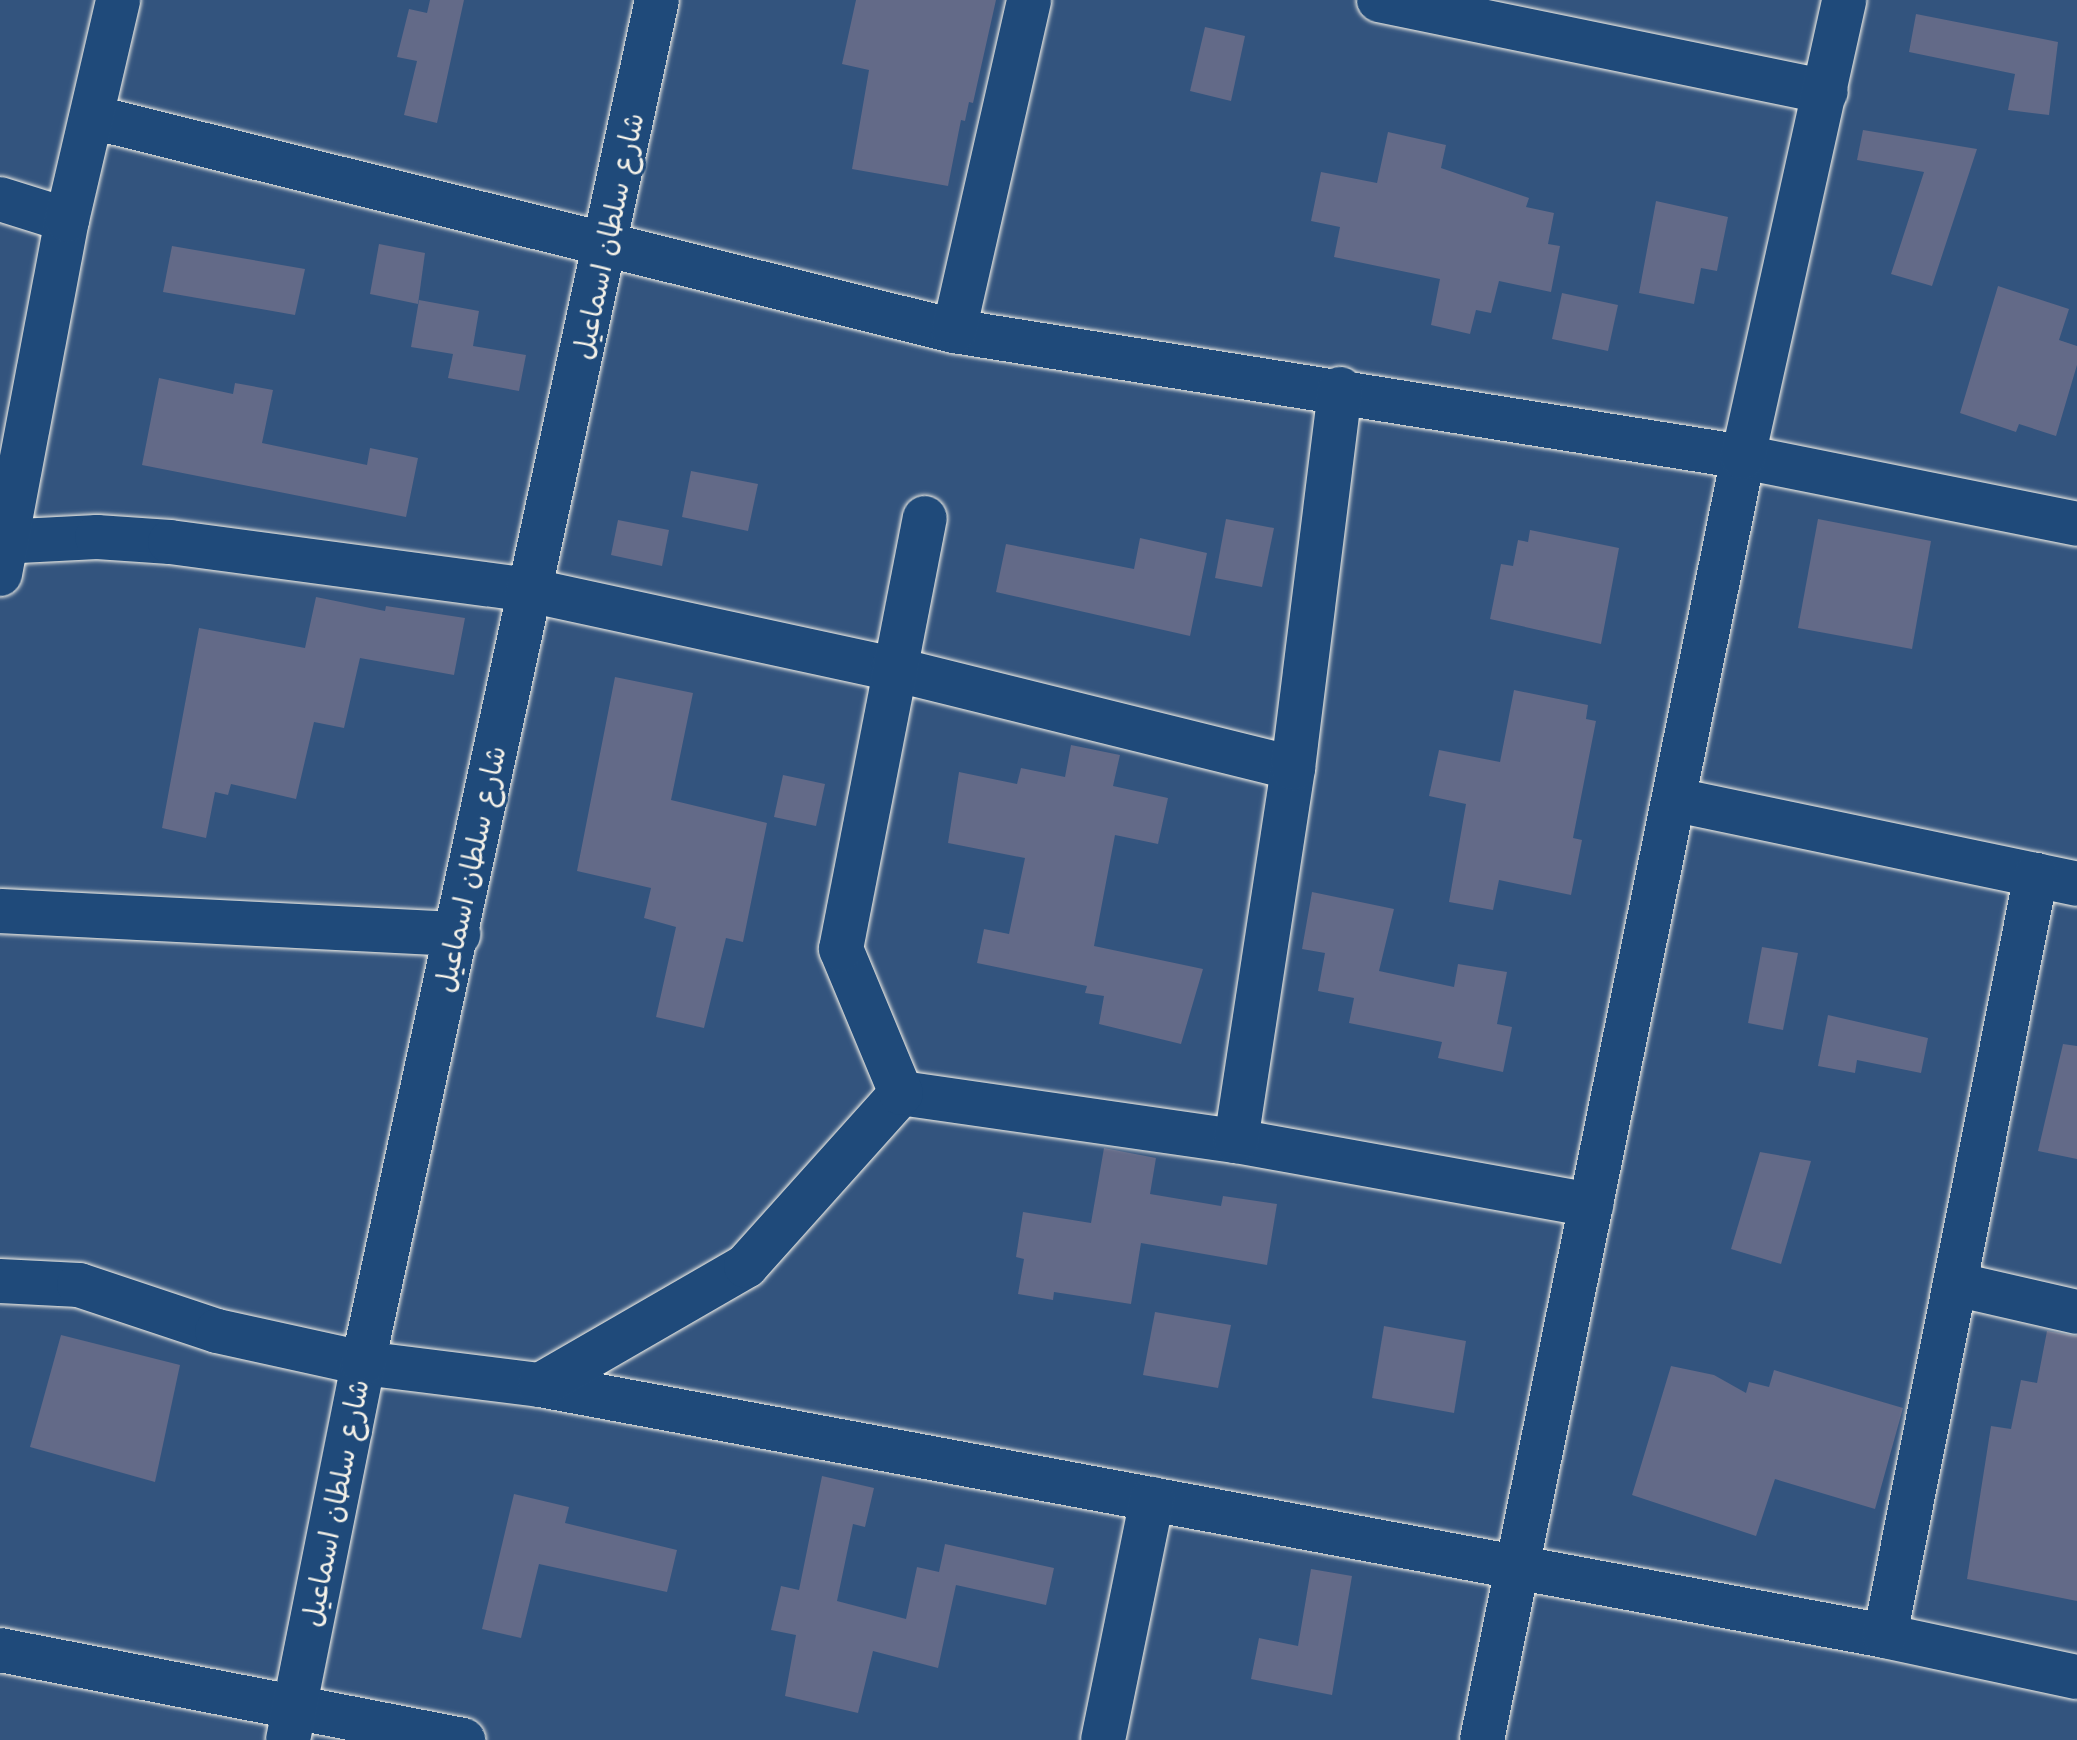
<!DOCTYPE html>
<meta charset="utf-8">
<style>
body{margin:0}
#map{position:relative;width:2077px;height:1740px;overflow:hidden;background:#33547e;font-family:"Shantell Sans","Playpen Sans Arabic",sans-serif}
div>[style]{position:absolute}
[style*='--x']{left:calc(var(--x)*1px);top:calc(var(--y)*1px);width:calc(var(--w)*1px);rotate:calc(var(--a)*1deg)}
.building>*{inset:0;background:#636a88}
.roads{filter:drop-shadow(0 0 2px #f4f1e8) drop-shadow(0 0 2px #f4f1e8)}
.street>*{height:44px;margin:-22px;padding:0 22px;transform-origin:22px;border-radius:22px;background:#1f4a7a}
.secondary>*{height:44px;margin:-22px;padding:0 22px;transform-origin:22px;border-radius:22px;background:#1f4a7a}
span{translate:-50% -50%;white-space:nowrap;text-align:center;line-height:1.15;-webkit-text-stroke:6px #1f4a7a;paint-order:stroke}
.street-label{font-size:28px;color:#f4f1e8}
</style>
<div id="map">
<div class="building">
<i style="clip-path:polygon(430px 0,464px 0,437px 123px,404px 115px,417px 61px,397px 57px,409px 9px,427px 13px)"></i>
<i style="clip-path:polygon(856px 0,996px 0,973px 103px,969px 102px,965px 121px,961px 120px,948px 186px,852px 169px,869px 70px,842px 64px)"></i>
<i style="clip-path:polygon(1916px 14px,2058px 42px,2049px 115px,2008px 110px,2015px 74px,1909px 52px)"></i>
<i style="clip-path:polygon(1205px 27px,1245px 36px,1231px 101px,1190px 91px)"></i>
<i style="clip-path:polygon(1863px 130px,1977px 149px,1932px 286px,1891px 274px,1924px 172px,1857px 160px)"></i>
<i style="clip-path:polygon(1388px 132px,1446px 145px,1441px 168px,1529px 198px,1526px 207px,1554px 213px,1548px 244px,1560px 246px,1551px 292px,1499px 281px,1491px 313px,1476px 310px,1470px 334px,1431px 325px,1440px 279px,1334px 257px,1340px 227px,1311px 221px,1321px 172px,1377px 183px)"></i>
<i style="clip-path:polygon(1656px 201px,1728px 217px,1717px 271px,1701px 268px,1694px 304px,1639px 293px)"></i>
<i style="clip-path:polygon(379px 244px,425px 253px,418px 304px,370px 294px)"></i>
<i style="clip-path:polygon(172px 246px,305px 269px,295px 315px,163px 292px)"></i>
<i style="clip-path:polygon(1998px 286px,2069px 309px,2059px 340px,2077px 346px,2077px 365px,2056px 436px,2019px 424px,2016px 432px,1960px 413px)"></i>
<i style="clip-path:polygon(1562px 293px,1618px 305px,1608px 351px,1552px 339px)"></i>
<i style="clip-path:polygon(419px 300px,479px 311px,473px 346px,526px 355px,519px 391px,448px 378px,453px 354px,411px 347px)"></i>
<i style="clip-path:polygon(159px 378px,233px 394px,235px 383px,273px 390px,262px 443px,367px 465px,370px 448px,418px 458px,406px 517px,142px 465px)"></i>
<i style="clip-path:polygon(691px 471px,758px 484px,748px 531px,682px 517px)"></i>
<i style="clip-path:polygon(1226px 519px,1274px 528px,1262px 587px,1215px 578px)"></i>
<i style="clip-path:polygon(1818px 519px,1931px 541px,1912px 649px,1798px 628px)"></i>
<i style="clip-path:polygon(618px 520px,669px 530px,662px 566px,611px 555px)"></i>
<i style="clip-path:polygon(1530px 530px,1619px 548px,1601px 644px,1490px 619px,1501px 564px,1513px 566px,1518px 540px,1528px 542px)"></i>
<i style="clip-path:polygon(1140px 538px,1207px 553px,1190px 636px,996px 592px,1006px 544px,1134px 569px)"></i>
<i style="clip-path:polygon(316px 597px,385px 611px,386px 606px,465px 618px,454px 675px,360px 658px,344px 728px,314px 722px,296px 799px,231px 784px,228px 795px,215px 792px,206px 838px,162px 828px,199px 628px,305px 648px)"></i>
<i style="clip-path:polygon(615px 677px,693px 693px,671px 800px,767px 823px,743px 942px,726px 938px,704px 1028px,656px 1017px,676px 927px,644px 918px,651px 888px,577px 871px)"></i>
<i style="clip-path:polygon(1514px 690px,1588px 705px,1586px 719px,1596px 721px,1573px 838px,1582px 840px,1571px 895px,1499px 880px,1493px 910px,1449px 902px,1466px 804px,1429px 796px,1439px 750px,1500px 762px)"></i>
<i style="clip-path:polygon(1071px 745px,1120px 755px,1113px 786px,1168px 798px,1158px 844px,1115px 835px,1094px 946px,1203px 969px,1181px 1044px,1099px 1024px,1104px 996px,1085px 993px,1087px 986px,977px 963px,984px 929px,1009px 934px,1025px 858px,948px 843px,959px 772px,1017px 784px,1021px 768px,1065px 777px)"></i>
<i style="clip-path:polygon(783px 775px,825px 784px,816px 826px,774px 817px)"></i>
<i style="clip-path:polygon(1312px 892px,1394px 909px,1379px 971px,1454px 987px,1458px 964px,1507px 972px,1497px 1024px,1512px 1027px,1503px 1072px,1438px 1058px,1442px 1042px,1349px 1023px,1354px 998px,1318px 991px,1325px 953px,1302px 949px)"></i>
<i style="clip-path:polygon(1762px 947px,1798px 953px,1783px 1030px,1748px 1023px)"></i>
<i style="clip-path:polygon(1828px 1015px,1928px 1038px,1921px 1073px,1857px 1060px,1855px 1073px,1818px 1066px)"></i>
<i style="clip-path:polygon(2063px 1044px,2077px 1046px,2077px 1159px,2038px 1151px)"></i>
<i style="clip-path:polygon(1104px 1148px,1156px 1158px,1150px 1194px,1221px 1206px,1223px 1196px,1277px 1204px,1267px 1265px,1141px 1243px,1131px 1304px,1054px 1292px,1053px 1300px,1018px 1294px,1024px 1259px,1016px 1257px,1023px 1212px,1091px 1223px)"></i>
<i style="clip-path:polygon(1760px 1152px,1811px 1161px,1781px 1264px,1731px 1249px)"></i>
<i style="clip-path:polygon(1155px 1312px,1231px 1325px,1218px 1388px,1143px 1375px)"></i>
<i style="clip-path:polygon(1384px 1326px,1466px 1341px,1454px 1413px,1372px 1398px)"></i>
<i style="clip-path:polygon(2047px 1331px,2077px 1336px,2077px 1601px,1967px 1579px,1991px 1426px,2011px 1429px,2021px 1380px,2037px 1383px)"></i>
<i style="clip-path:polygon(61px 1335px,180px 1365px,155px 1482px,30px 1447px)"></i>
<i style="clip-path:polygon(1671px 1366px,1714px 1375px,1746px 1393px,1749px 1382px,1769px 1387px,1774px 1370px,1903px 1408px,1875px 1509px,1775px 1479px,1756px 1536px,1632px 1495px)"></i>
<i style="clip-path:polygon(822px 1476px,874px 1488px,865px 1527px,853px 1524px,837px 1601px,906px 1619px,917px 1567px,939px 1572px,945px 1544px,1054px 1568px,1046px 1605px,956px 1585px,938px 1668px,873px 1651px,858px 1713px,785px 1696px,796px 1635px,771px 1630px,781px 1586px,799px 1590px)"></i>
<i style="clip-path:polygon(514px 1494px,569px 1507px,565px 1523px,677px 1550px,667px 1592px,539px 1564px,521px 1638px,482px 1629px)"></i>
<i style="clip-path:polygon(1311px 1569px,1352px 1576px,1332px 1695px,1251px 1679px,1259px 1638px,1298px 1646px)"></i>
</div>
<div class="roads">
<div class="street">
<i style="--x:1379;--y:0;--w:456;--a:11.6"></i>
<i style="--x:92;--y:117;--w:888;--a:13.94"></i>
<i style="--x:954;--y:331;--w:799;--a:9.07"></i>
<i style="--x:1743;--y:457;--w:341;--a:11.3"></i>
<i style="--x:0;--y:199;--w:70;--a:17.4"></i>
<i style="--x:954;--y:331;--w:339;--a:-77.2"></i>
<i style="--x:0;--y:542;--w:97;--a:-3"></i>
<i style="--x:97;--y:537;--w:73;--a:3.9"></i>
<i style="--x:170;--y:542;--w:361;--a:7.6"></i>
<i style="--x:528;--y:590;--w:373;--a:12.2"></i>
<i style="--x:893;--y:669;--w:412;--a:13.9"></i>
<i style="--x:0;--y:574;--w:360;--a:-79.3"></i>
<i style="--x:67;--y:220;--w:226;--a:-76.9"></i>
<i style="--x:1676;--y:800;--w:410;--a:11.8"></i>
<i style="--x:0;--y:911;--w:459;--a:2.9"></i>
<i style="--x:901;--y:1093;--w:338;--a:8.2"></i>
<i style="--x:1236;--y:1141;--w:361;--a:10.2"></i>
<i style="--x:1236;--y:1141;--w:377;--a:-81.3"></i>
<i style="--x:1293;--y:768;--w:382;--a:-82.9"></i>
<i style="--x:0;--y:1281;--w:79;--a:2.9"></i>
<i style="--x:79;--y:1285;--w:145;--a:18.4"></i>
<i style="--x:217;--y:1331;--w:149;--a:12.4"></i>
<i style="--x:363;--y:1363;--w:178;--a:7.1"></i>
<i style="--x:540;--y:1385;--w:1368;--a:10.57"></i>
<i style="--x:1885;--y:1636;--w:196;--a:12.1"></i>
<i style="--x:1955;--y:1284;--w:125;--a:12.9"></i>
<i style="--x:540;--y:1385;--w:238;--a:-30"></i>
<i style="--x:746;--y:1266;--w:232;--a:-48.1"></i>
<i style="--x:901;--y:1093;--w:156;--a:-112.6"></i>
<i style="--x:841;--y:949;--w:439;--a:-79"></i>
<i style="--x:1885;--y:1636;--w:776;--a:-78.78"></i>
<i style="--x:0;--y:1650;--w:472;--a:11"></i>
<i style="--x:1103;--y:1740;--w:246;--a:-78.5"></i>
<i style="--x:1482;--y:1740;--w:1309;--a:-78.5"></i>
<i style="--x:1743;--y:457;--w:468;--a:-77.5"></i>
</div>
<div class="secondary">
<i style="--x:288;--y:1740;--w:384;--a:-78.7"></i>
<i style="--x:363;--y:1363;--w:1394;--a:-77.83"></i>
</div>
</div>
<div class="street-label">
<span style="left:608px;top:236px;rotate:-78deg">شارع سلطان اسماعيل</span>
<span style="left:470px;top:869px;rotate:-78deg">شارع سلطان اسماعيل</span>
<span style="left:335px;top:1503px;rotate:-79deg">شارع سلطان اسماعيل</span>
</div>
</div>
